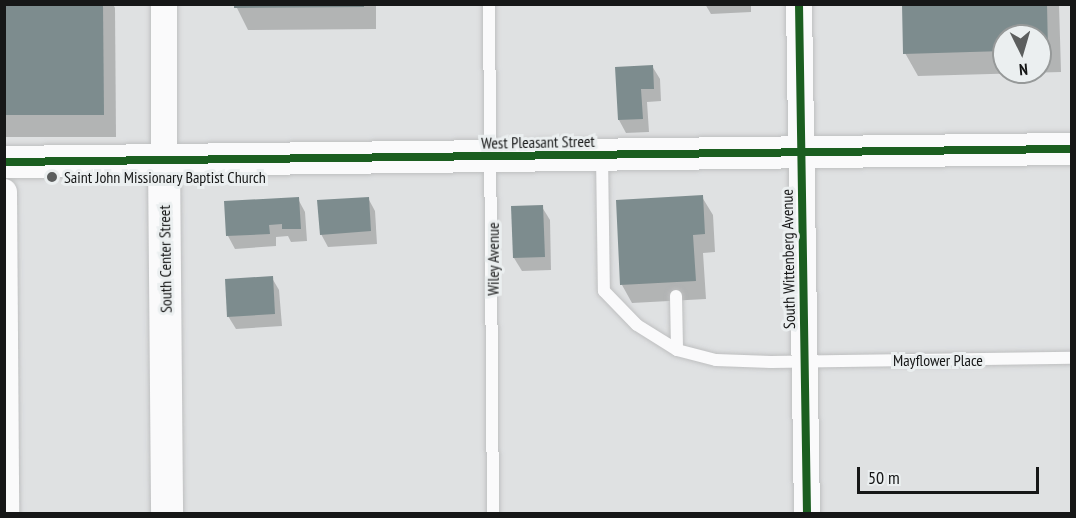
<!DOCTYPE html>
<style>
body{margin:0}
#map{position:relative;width:1076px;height:518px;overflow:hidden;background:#dfe1e2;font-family:"PT Sans Narrow",sans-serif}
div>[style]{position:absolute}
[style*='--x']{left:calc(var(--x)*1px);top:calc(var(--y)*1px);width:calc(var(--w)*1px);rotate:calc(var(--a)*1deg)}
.shadow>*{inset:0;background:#0003}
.building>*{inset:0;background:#7d8c8e}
.roads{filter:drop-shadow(0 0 2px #bebfc0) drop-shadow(0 0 2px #bebfc0)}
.service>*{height:12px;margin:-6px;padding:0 6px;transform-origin:6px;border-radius:6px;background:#fafafb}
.minor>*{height:26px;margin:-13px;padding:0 13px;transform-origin:13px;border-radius:13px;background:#fafafb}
.tertiary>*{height:32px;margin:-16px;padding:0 16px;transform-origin:16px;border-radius:16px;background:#fafafb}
.cycleway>*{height:8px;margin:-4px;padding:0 4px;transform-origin:4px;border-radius:4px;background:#1b5e20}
.dots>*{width:16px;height:16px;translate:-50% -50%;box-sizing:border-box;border:3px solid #ebeff0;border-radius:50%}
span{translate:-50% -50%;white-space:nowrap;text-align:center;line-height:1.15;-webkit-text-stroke:6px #ebeff0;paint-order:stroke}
.street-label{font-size:16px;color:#161717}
.poi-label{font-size:16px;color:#161717}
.left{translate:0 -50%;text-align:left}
.frame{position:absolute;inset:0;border:6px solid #161717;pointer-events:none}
.north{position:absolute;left:992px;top:24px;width:60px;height:60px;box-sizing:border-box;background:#ebeff0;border:2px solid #969999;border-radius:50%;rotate:175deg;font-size:16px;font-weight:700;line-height:24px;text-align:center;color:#161717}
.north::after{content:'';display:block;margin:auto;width:21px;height:27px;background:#5c5e5e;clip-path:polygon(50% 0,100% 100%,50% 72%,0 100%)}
.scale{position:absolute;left:857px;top:467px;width:182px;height:27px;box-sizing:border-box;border:3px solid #161717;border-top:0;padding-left:8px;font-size:18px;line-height:21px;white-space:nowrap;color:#161717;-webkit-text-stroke:4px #ebeff0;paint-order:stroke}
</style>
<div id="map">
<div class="shadow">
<i style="clip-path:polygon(21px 4px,113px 4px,115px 8px,116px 137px,4px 137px,4px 8px)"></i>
<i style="clip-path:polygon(235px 4px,376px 4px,376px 29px,248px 30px)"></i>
<i style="clip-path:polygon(705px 4px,751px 4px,751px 12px,711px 14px)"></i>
<i style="clip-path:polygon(evenodd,904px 4px,1059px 4px,1061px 72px,918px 76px,905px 53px,904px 4px,1004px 36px,1040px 36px,1040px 72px,1004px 72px,1004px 36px)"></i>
<i style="clip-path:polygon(652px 66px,660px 79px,661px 101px,647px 102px,649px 132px,626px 133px,619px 120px)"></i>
<i style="clip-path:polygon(702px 197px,713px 215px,715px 252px,703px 253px,706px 299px,632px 303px,622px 285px)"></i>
<i style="clip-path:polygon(368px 198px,375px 211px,377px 244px,328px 247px,321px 234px)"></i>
<i style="clip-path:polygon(298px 199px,305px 212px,307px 241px,291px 242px,288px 236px,276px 237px,276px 246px,235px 249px,228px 236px,226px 203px)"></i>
<i style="clip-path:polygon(542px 207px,550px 220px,551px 270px,522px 271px,514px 258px)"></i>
<i style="clip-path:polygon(272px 278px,279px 290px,282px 326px,236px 329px,228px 316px)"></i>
</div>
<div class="building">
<i style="clip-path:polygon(19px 4px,103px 4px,104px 115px,4px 115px,4px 6px)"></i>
<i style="clip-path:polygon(234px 4px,364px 4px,364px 7px,234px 8px)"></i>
<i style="clip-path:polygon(902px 4px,1047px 4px,1048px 50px,1040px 50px,1040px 36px,1004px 36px,1004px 51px,903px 54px)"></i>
<i style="clip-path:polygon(653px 65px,654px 89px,641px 89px,643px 119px,618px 120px,615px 67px)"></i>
<i style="clip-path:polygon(703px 195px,705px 234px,693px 235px,696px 281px,620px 285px,616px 200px)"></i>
<i style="clip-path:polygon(299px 197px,301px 229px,282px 229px,282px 224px,269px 225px,270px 234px,226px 236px,224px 201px)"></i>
<i style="clip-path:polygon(369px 197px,371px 231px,320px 235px,317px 200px)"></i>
<i style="clip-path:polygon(543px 205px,545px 257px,513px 258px,511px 206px)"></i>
<i style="clip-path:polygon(273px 276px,275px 314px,227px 317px,225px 279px)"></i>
</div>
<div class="roads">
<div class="service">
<i style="--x:489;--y:4;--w:510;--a:89.55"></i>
<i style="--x:602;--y:155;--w:136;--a:89.2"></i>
<i style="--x:604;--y:291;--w:47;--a:45.9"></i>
<i style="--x:637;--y:325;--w:47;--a:32"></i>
<i style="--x:677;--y:350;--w:40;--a:14.4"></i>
<i style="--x:716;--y:360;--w:55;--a:2.1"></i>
<i style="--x:771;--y:362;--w:301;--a:-0.8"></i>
<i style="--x:676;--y:296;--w:54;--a:88.9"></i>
</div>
<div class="minor">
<i style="--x:799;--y:4;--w:510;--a:89.1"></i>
<i style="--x:164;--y:160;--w:156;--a:-90"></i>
<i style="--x:4;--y:192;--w:322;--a:89.6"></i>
</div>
<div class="tertiary">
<i style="--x:164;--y:160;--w:354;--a:89.5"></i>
<i style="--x:4;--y:162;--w:1068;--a:-0.7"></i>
</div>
</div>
<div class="cycleway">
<i style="--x:799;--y:4;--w:510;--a:89.1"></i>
<i style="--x:4;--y:162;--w:1068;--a:-0.7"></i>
</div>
<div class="dots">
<i style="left:52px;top:177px;background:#5c5e5e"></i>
</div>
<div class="street-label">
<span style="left:538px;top:142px;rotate:-1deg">West Pleasant Street</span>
<span style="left:165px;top:259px;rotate:-91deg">South Center Street</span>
<span style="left:493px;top:259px;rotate:-90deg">Wiley Avenue</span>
<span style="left:788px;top:259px;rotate:-91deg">South Wittenberg Avenue</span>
<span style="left:938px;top:360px">Mayflower Place</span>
</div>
<div class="poi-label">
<span class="left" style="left:64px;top:177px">Saint John Missionary Baptist Church</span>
</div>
<div class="frame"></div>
<div class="north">N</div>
<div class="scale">50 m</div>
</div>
